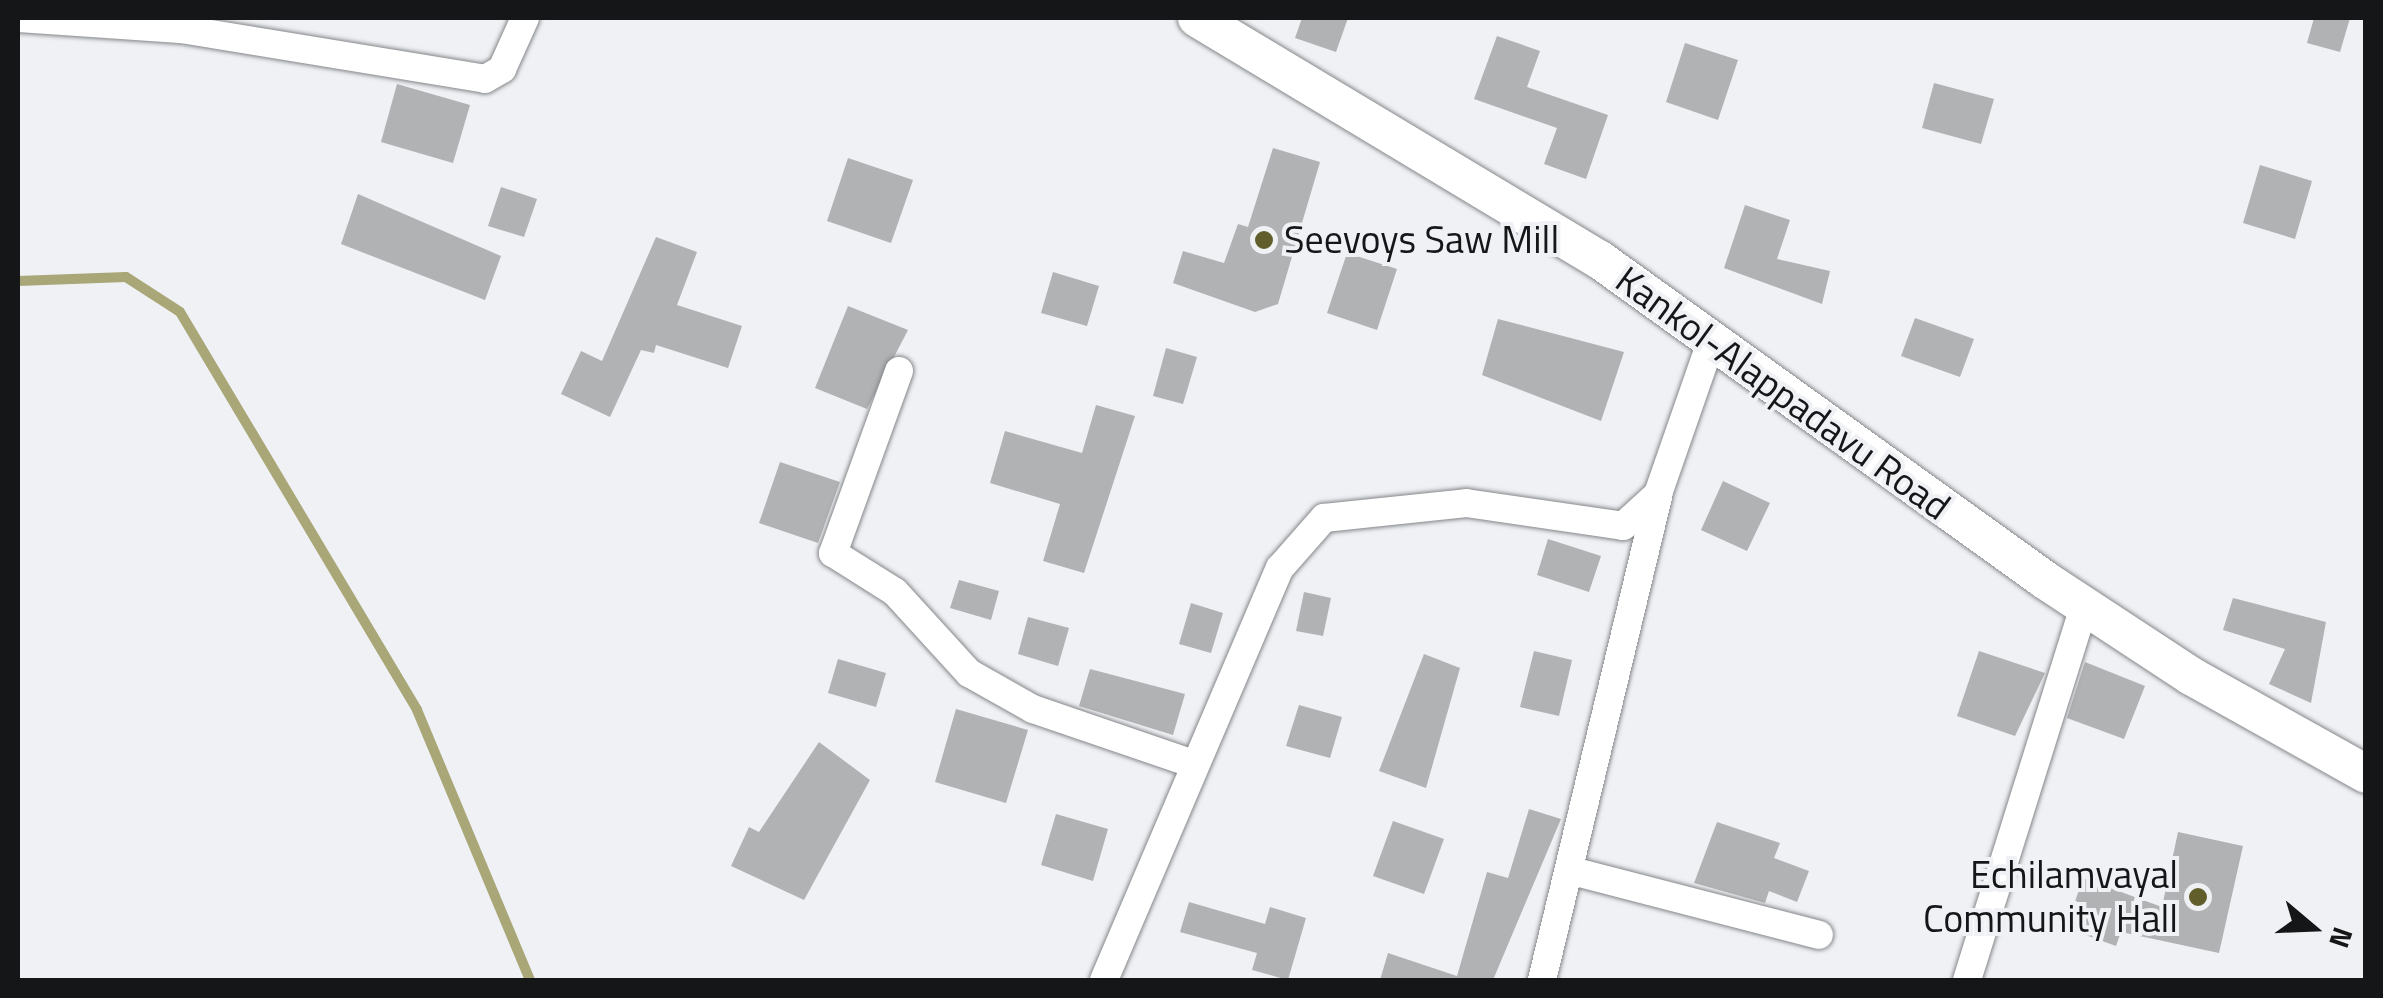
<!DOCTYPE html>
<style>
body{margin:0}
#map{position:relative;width:2383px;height:998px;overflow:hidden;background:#eff1f4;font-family:"Titillium Web",sans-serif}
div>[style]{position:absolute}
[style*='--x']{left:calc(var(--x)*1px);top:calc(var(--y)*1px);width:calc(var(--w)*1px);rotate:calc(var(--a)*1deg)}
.stream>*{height:10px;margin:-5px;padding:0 5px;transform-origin:5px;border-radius:5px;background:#a9a778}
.building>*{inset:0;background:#b0b2b4}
.roads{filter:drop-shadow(0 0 2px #85878a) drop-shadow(0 0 2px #85878a)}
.street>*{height:28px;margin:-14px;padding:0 14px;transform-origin:14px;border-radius:14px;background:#fff}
.secondary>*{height:38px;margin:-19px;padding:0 19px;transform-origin:19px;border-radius:19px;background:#fff}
.dots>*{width:28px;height:28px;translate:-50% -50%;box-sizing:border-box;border:5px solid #eff1f4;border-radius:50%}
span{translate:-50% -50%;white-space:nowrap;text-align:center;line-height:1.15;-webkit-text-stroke:8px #eff1f4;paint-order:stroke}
.poi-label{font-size:38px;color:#151617}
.left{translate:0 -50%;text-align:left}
.right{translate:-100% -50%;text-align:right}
.street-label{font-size:38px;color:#151617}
.frame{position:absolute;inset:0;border:20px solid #151617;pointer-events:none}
.north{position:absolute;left:2263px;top:878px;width:100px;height:100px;-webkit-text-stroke:8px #eff1f4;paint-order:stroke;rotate:109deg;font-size:28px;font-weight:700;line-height:40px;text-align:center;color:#151617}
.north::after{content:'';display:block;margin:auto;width:35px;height:45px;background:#151617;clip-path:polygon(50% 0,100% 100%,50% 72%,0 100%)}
</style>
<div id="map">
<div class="stream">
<i style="--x:18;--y:281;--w:108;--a:-2.1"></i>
<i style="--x:126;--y:277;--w:64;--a:32.9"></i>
<i style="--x:180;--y:312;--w:463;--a:59.2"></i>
<i style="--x:417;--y:710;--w:293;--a:67.3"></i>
</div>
<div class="building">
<i style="clip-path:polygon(1302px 18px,1348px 18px,1336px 52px,1295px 38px)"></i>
<i style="clip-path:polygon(2314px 18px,2350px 18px,2340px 52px,2307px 43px)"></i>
<i style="clip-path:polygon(1497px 36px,1540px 51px,1527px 87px,1608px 115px,1586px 179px,1544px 164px,1557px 128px,1474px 99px)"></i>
<i style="clip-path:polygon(1685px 43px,1738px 60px,1718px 120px,1666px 102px)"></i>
<i style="clip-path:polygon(1934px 83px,1994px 99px,1981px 144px,1922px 128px)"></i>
<i style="clip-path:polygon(397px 84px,470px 105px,453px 163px,381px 142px)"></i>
<i style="clip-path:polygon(1273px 148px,1320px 162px,1278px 304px,1255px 312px,1173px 283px,1183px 251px,1224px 263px,1238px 224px,1248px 227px)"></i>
<i style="clip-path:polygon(848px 158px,913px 180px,891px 243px,827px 221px)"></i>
<i style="clip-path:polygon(2260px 165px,2312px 181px,2295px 239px,2243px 223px)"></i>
<i style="clip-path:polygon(501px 187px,537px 199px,524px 237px,488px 226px)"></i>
<i style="clip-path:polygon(358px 194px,501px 256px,485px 300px,341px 244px)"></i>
<i style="clip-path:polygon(1745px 205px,1790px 220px,1777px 259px,1830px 271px,1822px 304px,1724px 268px)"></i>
<i style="clip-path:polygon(656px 237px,697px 252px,677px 305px,742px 326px,728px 368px,656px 345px,654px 353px,641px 350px,610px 417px,561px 394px,581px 351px,602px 361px)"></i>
<i style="clip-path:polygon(1347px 253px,1397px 269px,1377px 330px,1327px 313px)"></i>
<i style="clip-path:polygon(1053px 272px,1099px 286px,1087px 326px,1041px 313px)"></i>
<i style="clip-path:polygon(848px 306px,908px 330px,867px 409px,815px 388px)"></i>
<i style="clip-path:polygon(1915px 318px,1974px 339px,1960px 377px,1901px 356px)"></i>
<i style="clip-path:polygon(1498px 319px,1624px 352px,1601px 421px,1482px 375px)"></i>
<i style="clip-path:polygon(1166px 348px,1197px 357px,1183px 404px,1153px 396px)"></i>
<i style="clip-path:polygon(1096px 405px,1135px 416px,1084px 573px,1043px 561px,1060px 504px,990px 483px,1005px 431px,1082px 453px)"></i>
<i style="clip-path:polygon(780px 462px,840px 482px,818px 543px,759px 523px)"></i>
<i style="clip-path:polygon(1723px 481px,1770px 503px,1747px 551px,1701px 530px)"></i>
<i style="clip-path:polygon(1548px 539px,1601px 556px,1589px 592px,1537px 575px)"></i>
<i style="clip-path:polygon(959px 580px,999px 591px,991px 620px,950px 608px)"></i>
<i style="clip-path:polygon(1304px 592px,1331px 598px,1323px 636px,1296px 631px)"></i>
<i style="clip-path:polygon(2233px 598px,2326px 622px,2311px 703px,2269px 684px,2285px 649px,2223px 630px)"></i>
<i style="clip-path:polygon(1191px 603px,1223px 613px,1211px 653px,1179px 644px)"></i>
<i style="clip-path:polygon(1028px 617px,1069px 628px,1058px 666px,1018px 654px)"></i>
<i style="clip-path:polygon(1534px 651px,1572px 660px,1559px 716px,1520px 707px)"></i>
<i style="clip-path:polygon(1979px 651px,2045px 673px,2015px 736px,1957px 716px)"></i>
<i style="clip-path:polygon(1424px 654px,1460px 668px,1426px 788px,1379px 771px)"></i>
<i style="clip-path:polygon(838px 659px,886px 673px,876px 707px,828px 693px)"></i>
<i style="clip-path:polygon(2085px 662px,2145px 686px,2124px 739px,2067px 718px)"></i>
<i style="clip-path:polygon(1090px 669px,1185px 694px,1173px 735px,1079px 706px)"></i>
<i style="clip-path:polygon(1299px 705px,1342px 717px,1330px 758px,1286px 746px)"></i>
<i style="clip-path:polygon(956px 709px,1028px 730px,1006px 803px,935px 782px)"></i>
<i style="clip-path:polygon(819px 742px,870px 780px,804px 900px,731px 866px,749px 827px,759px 832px)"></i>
<i style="clip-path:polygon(1529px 809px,1561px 819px,1493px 980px,1380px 980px,1388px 953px,1457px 976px,1487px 872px,1508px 878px)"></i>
<i style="clip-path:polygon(1056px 814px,1108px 829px,1093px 881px,1041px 865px)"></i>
<i style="clip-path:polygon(1393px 821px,1444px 839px,1424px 894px,1373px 876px)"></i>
<i style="clip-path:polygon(1717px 822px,1780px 843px,1774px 858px,1809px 871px,1797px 902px,1769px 891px,1765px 903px,1694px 883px)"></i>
<i style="clip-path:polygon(2178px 832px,2243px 846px,2219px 953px,2121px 932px,2116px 946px,2066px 928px,2083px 878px,2162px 907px)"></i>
<i style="clip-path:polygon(1189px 902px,1265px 924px,1270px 907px,1306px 918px,1288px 980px,1252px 970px,1257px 953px,1180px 932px)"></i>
</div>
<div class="roads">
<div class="street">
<i style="--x:18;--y:18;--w:163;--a:3.9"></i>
<i style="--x:181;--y:29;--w:308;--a:9.3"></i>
<i style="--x:485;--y:79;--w:20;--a:-30"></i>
<i style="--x:502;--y:69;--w:56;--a:-65.7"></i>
<i style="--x:899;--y:371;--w:194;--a:109.9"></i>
<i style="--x:833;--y:553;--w:73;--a:32.2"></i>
<i style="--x:895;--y:592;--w:110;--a:47.6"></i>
<i style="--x:969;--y:673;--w:73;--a:29.4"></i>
<i style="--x:1033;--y:709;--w:167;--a:18.9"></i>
<i style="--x:1572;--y:871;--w:255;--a:14.5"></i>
<i style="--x:1104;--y:980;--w:448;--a:-66.9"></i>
<i style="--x:1280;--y:568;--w:67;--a:-48.7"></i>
<i style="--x:1324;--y:518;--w:143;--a:-6"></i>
<i style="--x:1466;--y:503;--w:159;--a:8.3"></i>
<i style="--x:1623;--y:526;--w:47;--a:-42.4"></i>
<i style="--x:1658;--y:494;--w:161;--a:-70.8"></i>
<i style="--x:1542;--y:980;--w:498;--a:-76.5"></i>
<i style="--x:1967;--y:980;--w:392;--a:-72.6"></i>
</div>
<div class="secondary">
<i style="--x:1197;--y:18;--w:470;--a:31"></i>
<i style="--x:1600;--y:260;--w:548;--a:35.72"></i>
<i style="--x:2045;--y:580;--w:175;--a:33.3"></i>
<i style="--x:2191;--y:676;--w:201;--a:29.2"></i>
</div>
</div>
<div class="dots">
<i style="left:1264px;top:240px;background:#615e2b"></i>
<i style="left:2198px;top:897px;background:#615e2b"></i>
</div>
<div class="poi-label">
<span class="left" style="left:1284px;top:240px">Seevoys Saw Mill</span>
<span class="right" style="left:2178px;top:897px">Echilamvayal<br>Community Hall</span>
</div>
<div class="street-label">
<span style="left:1783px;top:393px;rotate:36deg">Kankol-Alappadavu Road</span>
</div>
<div class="frame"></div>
<div class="north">N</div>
</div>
